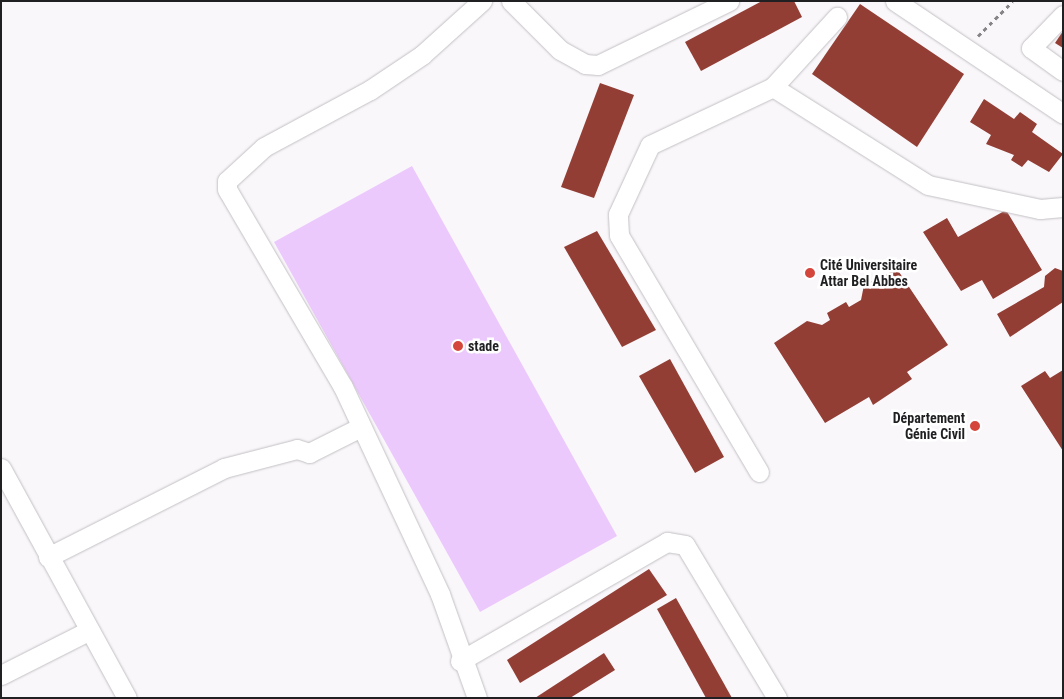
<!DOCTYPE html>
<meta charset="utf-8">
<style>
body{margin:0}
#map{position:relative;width:1064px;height:699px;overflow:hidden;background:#faf7fb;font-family:"Roboto Condensed",sans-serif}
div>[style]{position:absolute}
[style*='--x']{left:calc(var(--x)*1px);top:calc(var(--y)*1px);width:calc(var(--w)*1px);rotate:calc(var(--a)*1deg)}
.green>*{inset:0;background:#ecc9fc}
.building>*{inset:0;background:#923e35}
.path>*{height:3px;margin-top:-1.5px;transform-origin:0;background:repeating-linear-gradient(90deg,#858386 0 4px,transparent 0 8px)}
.roads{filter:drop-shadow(0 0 1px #c2c0c3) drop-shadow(0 0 1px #c2c0c3)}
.minor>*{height:19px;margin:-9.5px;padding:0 9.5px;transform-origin:9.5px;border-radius:9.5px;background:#fff}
.dots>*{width:14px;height:14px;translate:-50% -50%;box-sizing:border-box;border:2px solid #fff;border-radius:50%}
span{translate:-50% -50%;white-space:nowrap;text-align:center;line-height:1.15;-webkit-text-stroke:5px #fff;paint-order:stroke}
.poi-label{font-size:14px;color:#201f21;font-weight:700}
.left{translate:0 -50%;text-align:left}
.right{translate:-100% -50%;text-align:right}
.frame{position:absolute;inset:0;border:2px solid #201f21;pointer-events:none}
</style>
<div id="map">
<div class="green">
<i style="clip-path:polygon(412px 166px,617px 536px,480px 612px,274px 242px)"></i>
</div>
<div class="building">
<i style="clip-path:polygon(762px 1px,794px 1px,802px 17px,701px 71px,685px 42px)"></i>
<i style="clip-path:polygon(860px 4px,964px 74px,917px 147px,812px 74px)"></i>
<i style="clip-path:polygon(1063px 31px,1063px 48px,1055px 43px)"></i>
<i style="clip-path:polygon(600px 83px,634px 95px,594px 198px,561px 187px)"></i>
<i style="clip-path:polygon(984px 99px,1014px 119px,1020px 112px,1037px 124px,1032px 132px,1063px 154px,1049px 172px,1028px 160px,1022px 167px,1011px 160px,1014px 155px,986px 144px,991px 135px,970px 122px)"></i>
<i style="clip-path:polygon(1006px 210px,1042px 270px,993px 299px,982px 280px,961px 291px,923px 232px,947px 218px,958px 237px)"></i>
<i style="clip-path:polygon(597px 231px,656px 330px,622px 347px,564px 247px)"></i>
<i style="clip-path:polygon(1055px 268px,1063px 271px,1063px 302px,1010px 337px,997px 314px,1044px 287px,1045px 276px)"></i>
<i style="clip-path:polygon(897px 269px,948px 345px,907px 372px,912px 379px,873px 405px,869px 397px,825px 423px,774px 343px,807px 321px,822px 325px,830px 320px,827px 313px,846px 302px,849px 307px,861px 300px,864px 285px)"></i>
<i style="clip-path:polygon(670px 359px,724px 457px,695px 473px,639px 376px)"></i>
<i style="clip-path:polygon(1063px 370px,1063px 451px,1021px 386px,1045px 371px,1050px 378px)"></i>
<i style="clip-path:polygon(649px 569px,667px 595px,520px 683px,507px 660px)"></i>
<i style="clip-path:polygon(676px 598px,732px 698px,706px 698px,657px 609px)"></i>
<i style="clip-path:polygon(604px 653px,615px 670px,570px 698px,535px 698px)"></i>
</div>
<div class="path">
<i style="--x:978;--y:36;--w:49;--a:-45"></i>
</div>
<div class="roads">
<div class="minor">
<i style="--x:511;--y:1;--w:69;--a:45"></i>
<i style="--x:560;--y:50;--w:29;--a:29"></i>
<i style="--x:585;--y:64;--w:13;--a:4"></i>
<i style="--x:598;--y:65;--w:146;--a:-26"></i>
<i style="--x:895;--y:1;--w:202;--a:33.9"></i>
<i style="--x:1063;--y:15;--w:46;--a:134.1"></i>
<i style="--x:1031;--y:48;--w:39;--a:36"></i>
<i style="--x:773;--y:87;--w:95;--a:-47.6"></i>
<i style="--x:1;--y:468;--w:262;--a:61.3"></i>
<i style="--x:759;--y:472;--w:275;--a:-120.6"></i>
<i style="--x:619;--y:235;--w:21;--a:-93"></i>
<i style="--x:618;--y:214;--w:76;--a:-65.1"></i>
<i style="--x:650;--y:145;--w:136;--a:-25.2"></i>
<i style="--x:773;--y:87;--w:183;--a:32.3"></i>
<i style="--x:928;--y:185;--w:115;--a:12.1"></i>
<i style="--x:1040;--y:209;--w:23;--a:-5"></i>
<i style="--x:48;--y:557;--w:197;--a:-26.8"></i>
<i style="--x:224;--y:468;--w:75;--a:-14.6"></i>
<i style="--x:297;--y:449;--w:13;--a:18"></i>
<i style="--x:309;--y:453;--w:58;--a:-26.6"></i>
<i style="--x:460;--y:661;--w:239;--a:-29.9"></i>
<i style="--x:667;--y:542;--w:18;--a:9"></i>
<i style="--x:685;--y:545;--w:179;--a:59"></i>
<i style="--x:1;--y:675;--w:97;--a:-26.8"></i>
<i style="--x:477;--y:698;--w:110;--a:-109.6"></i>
<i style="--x:440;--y:594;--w:229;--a:-115.1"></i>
<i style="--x:343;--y:387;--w:229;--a:-120.4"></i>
<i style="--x:227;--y:189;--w:8;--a:-90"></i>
<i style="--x:227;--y:181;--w:50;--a:-42.6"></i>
<i style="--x:264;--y:147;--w:120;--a:-28.3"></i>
<i style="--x:370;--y:90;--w:63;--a:-33.9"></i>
<i style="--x:422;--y:55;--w:81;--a:-42"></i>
</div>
</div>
<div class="dots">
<i style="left:810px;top:273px;background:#d4463c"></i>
<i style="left:458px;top:346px;background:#d4463c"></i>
<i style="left:975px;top:426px;background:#d4463c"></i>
</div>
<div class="poi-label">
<span class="left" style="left:820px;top:273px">Cité Universitaire<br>Attar Bel Abbes</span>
<span class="left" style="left:468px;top:346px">stade</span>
<span class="right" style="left:965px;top:426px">Département<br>Génie Civil</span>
</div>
<div class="frame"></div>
</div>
